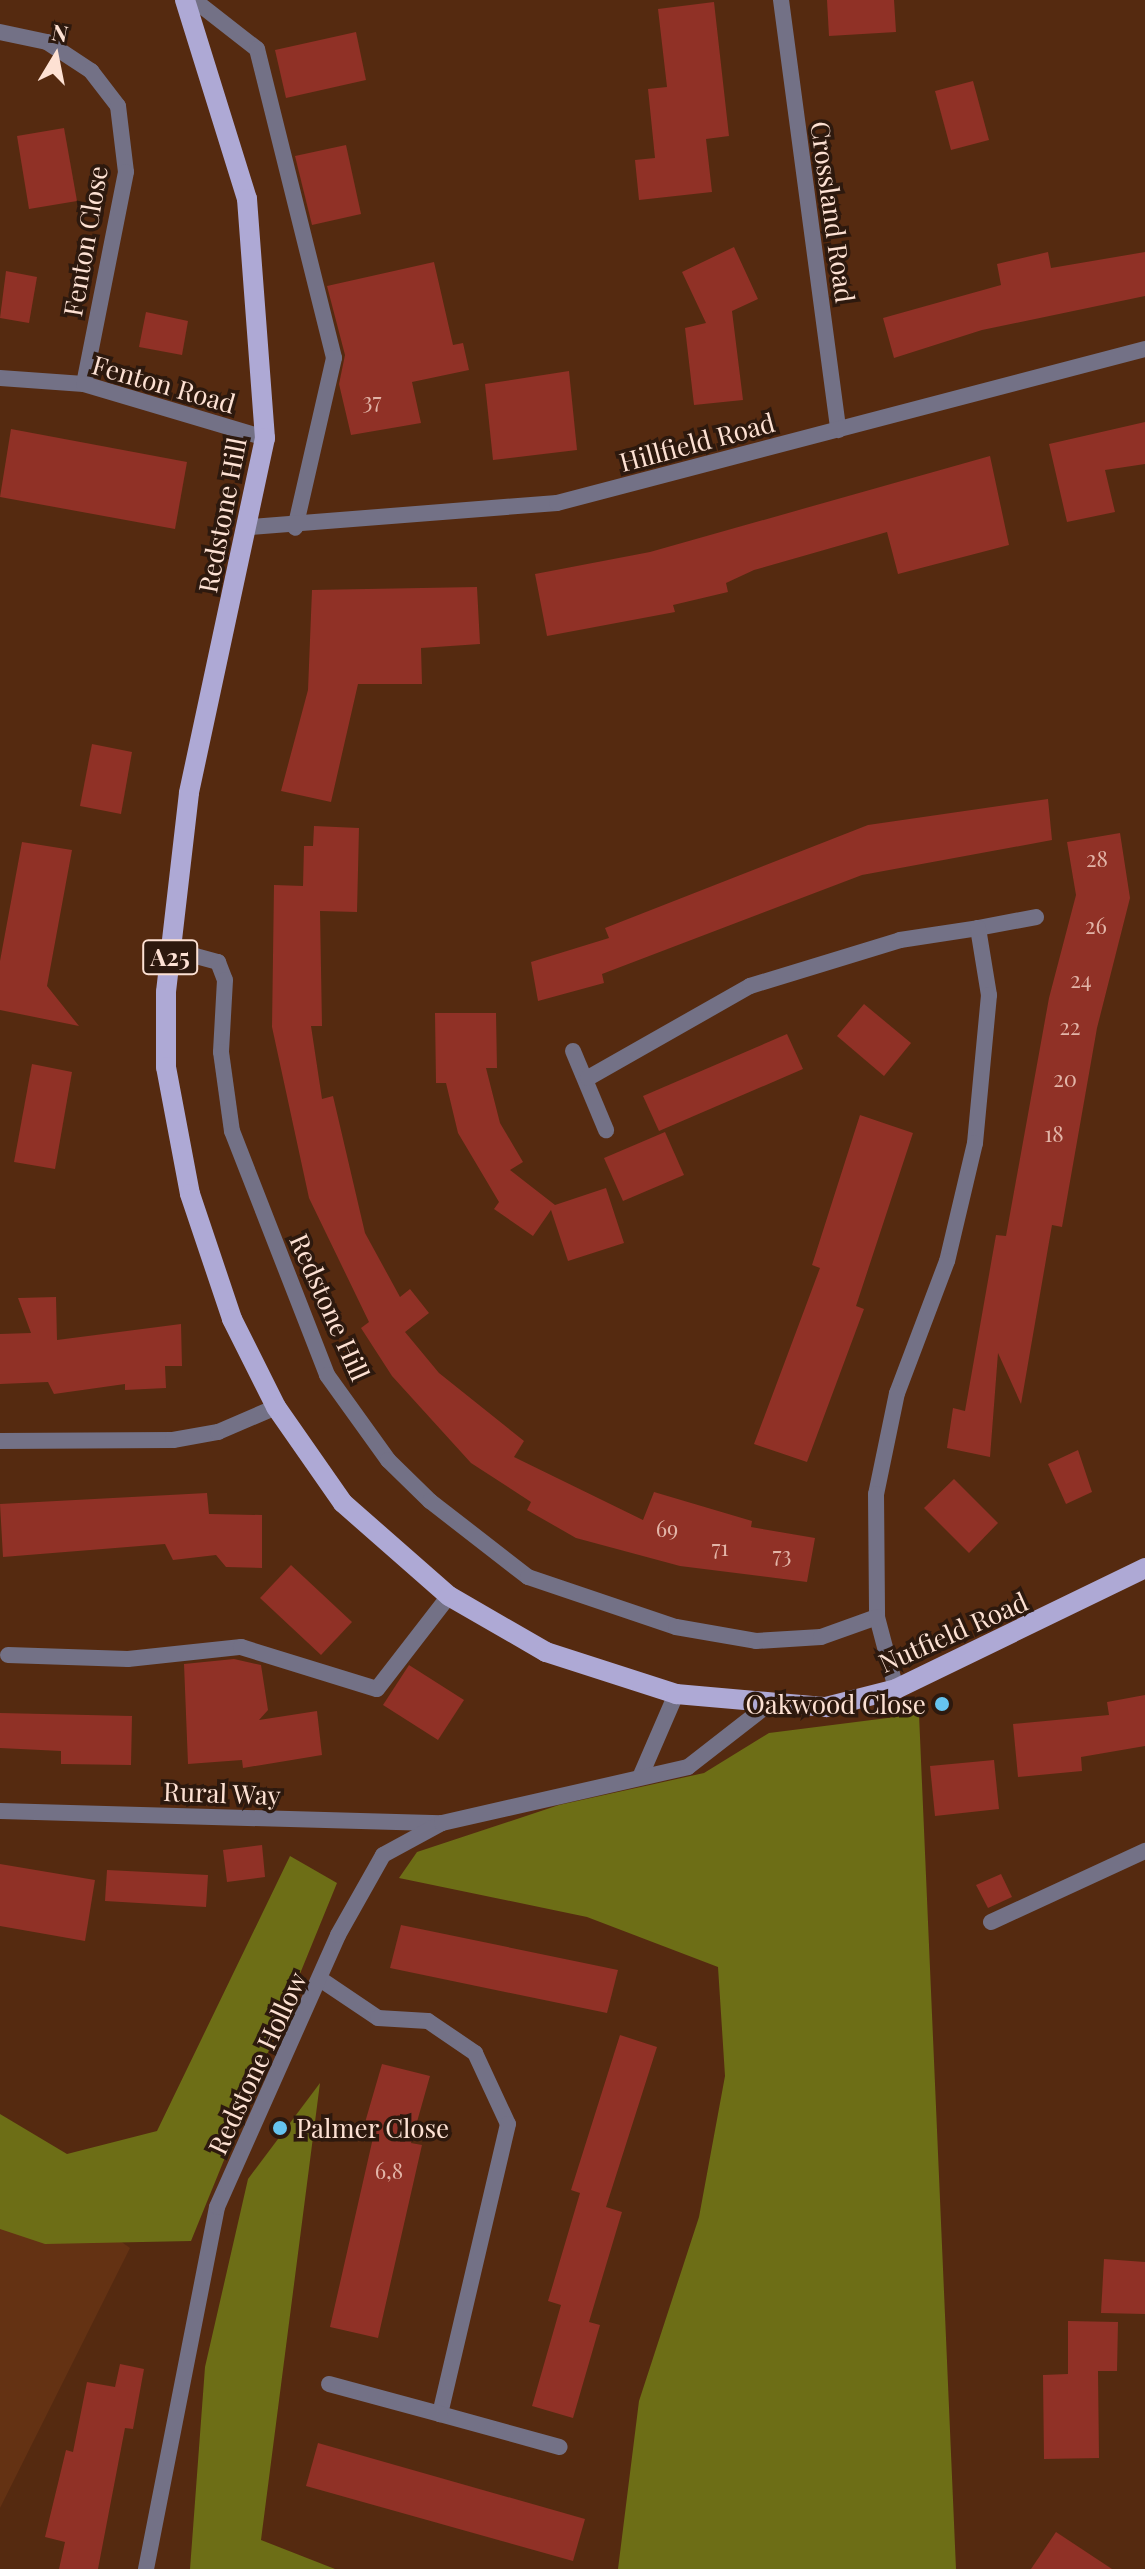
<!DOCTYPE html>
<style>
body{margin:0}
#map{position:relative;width:1145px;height:2569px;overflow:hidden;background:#552a10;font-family:"Playfair Display",serif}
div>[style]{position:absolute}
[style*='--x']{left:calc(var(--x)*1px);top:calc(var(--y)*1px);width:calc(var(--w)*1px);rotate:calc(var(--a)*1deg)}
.built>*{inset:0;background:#643213}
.forest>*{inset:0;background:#6d6e16}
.building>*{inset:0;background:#903126}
.lane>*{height:16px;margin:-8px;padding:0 8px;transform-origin:8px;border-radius:8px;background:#737186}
.street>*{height:16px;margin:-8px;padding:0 8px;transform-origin:8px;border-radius:8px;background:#737186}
.primary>*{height:20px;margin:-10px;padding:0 10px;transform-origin:10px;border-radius:10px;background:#aea9d5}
.dots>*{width:22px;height:22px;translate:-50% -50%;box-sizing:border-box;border:4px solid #2d190e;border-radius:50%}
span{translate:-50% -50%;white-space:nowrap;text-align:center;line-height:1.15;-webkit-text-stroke:7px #2d190e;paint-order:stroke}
.number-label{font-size:22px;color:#e2b5a8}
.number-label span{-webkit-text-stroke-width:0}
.shield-label span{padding:2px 6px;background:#2d190e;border:2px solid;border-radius:6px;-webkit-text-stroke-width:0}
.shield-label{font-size:24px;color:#fde1d3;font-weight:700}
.street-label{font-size:26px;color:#fde1d3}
.poi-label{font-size:26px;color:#fde1d3}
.right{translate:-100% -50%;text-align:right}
.left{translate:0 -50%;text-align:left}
.north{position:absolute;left:16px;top:16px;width:80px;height:80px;-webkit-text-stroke:6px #2d190e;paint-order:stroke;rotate:10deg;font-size:22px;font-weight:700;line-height:32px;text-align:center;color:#fde1d3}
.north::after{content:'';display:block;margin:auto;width:28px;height:36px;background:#fde1d3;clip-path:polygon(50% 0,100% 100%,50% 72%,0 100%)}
</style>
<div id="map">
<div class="built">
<i style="clip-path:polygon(0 2154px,130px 2248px,0 2508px)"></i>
</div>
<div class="forest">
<i style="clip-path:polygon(919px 1714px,956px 2569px,618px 2569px,639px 2401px,699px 2217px,725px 2076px,718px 1967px,587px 1917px,399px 1878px,417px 1852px,559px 1805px,704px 1773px,769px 1733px)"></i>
<i style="clip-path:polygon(290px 1856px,337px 1883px,191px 2241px,45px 2244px,0 2229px,0 2114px,67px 2154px,157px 2131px)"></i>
<i style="clip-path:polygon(320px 2083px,261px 2540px,335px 2569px,190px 2569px,205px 2367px,248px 2179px)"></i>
</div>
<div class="building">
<i style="clip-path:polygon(827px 0,894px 0,896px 32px,829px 36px)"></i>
<i style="clip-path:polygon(714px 2px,729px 136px,706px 139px,712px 192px,639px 200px,635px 160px,655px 158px,648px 89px,667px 87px,658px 9px)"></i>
<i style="clip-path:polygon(356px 32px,366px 80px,286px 98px,275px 50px)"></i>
<i style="clip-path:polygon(973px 81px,989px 140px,951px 150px,935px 91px)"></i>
<i style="clip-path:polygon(64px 128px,77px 201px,29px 209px,17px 136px)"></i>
<i style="clip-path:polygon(346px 145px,361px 214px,312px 225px,295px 156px)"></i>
<i style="clip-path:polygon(734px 247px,758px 299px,732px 311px,743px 400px,694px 405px,685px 328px,706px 323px,682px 272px)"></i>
<i style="clip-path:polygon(1048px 252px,1051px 268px,1145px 252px,1145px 296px,982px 330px,894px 358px,883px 318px,1001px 285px,997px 264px)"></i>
<i style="clip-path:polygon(434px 262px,453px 345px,463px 343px,469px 370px,412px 382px,421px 423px,351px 435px,339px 384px,345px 355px,327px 286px)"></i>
<i style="clip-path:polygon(6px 271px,37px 277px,29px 323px,0 318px)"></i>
<i style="clip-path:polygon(146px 312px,188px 321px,182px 355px,139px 347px)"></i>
<i style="clip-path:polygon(569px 371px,577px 450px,493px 460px,485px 384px)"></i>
<i style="clip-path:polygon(1145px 422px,1145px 464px,1105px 470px,1115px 512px,1067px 522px,1049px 444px)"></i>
<i style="clip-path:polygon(11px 429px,187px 462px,175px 529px,0 497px)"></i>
<i style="clip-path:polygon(990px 456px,1009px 545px,898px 574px,887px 532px,754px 570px,726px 583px,728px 592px,673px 605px,675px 612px,547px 636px,535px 574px,650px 552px)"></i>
<i style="clip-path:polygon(477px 587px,480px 644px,421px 648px,422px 684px,358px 684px,331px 802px,281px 791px,308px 690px,312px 590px)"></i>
<i style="clip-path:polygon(92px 744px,132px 752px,121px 814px,80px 806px)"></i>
<i style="clip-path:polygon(1048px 799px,1052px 840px,862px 875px,602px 974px,604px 983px,538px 1001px,531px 962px,609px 938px,605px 928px,868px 825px)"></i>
<i style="clip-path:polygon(314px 826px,359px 828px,357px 912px,320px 911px,322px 1026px,311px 1026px,322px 1099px,333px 1096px,365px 1233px,400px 1297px,410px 1289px,429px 1313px,405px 1332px,439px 1373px,524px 1441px,514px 1457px,643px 1520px,654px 1492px,752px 1521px,751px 1527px,815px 1538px,807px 1582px,680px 1566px,576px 1538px,527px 1510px,531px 1502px,471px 1463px,392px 1376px,361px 1328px,369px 1322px,309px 1198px,272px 1027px,274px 885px,303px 886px,304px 846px,313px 846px)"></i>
<i style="clip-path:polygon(1120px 833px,1130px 898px,1097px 1028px,1062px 1227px,1052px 1225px,1021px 1404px,998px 1353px,990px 1457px,947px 1448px,953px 1408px,965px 1411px,996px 1235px,1006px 1236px,1049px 998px,1076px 895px,1067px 842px)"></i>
<i style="clip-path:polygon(22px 842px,72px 850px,47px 986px,79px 1026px,0 1010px,0 961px)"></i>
<i style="clip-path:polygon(864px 1004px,911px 1043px,884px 1076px,837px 1036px)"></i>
<i style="clip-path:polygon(435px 1013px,496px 1013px,497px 1068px,486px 1068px,500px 1123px,523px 1162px,510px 1170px,555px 1205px,606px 1188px,624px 1243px,568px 1261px,551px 1210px,533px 1236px,494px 1209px,499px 1202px,458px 1133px,446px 1083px,436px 1083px)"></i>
<i style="clip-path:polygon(787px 1034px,803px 1069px,659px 1131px,643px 1096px)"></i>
<i style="clip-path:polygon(32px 1064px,72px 1072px,55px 1169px,14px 1162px)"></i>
<i style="clip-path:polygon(860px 1115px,913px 1133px,856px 1306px,864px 1309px,807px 1462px,754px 1444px,820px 1268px,812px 1265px)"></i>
<i style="clip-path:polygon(665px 1132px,684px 1175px,623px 1201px,604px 1158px)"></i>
<i style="clip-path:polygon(56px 1297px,57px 1340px,181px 1324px,182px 1366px,165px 1366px,166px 1388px,125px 1390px,125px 1384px,54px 1394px,48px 1382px,0 1384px,0 1334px,31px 1333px,18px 1298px)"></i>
<i style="clip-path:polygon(1078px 1450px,1092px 1492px,1066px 1504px,1048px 1464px)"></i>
<i style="clip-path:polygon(954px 1479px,998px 1523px,969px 1553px,924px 1508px)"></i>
<i style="clip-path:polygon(207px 1493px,209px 1514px,262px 1515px,262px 1568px,226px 1567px,216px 1555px,173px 1560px,165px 1544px,3px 1557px,0 1504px)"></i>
<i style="clip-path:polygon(291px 1565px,352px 1622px,321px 1655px,260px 1598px)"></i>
<i style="clip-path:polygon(234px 1659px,261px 1665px,268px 1710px,259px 1720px,317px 1711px,322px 1755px,243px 1768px,242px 1760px,188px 1764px,184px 1664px)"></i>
<i style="clip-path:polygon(409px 1665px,464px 1700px,438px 1740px,383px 1705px)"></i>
<i style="clip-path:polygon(1145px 1695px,1145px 1746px,1081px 1757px,1082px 1771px,1018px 1777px,1013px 1724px,1109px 1715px,1107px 1702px)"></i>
<i style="clip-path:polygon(0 1713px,132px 1716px,131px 1765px,61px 1764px,61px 1751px,0 1748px)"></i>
<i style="clip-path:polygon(994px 1760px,999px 1809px,935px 1816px,930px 1766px)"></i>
<i style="clip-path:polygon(262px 1845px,265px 1877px,227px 1882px,223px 1850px)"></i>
<i style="clip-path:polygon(0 1864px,95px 1880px,85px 1941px,0 1926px)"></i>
<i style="clip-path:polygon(107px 1870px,208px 1875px,206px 1907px,105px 1901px)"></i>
<i style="clip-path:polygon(1001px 1874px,1012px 1897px,988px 1908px,976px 1885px)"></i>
<i style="clip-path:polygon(401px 1925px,618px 1970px,607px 2013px,390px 1968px)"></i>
<i style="clip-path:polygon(620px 2035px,657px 2047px,606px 2207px,622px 2212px,589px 2322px,600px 2325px,573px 2418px,532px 2406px,561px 2305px,548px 2301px,580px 2193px,571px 2190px)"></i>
<i style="clip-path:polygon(382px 2064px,430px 2076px,411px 2143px,422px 2145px,378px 2338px,330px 2327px,375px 2129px,364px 2126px)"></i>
<i style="clip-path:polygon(1104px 2259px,1145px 2262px,1145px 2314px,1101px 2313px)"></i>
<i style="clip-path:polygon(1068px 2321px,1118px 2322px,1117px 2371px,1098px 2371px,1099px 2458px,1044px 2459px,1043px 2375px,1068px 2374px)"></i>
<i style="clip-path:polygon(120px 2364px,144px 2369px,133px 2429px,125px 2428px,98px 2569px,59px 2569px,65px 2542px,45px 2537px,66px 2450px,73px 2452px,87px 2382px,115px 2387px)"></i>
<i style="clip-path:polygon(318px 2443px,585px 2519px,573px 2561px,306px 2486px)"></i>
<i style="clip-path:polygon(1056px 2532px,1112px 2569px,1031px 2569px)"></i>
</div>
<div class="lane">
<i style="--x:194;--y:0;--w:80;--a:37.9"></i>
<i style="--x:257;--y:49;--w:318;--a:76"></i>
<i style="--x:334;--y:358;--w:174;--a:102.9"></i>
<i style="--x:8;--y:1655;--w:120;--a:1.9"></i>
<i style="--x:128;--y:1659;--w:114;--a:-6.1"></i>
<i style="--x:241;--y:1647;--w:142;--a:17.2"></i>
<i style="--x:377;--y:1689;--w:118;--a:-52.3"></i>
<i style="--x:991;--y:1922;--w:170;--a:-24.8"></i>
</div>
<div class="street">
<i style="--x:781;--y:0;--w:434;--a:82.4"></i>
<i style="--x:0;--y:32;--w:48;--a:12"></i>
<i style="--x:47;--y:42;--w:53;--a:33.4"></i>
<i style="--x:91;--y:71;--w:44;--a:52.4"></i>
<i style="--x:118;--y:106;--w:66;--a:83.1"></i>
<i style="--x:126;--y:172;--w:216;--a:101.2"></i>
<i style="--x:0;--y:378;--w:84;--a:4.1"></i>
<i style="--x:84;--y:384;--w:189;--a:16.6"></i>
<i style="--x:251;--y:527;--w:307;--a:-4.5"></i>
<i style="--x:557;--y:503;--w:608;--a:-14.68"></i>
<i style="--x:978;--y:928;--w:59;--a:-10.7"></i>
<i style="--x:170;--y:949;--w:50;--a:15.2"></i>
<i style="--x:218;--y:962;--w:19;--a:69"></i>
<i style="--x:225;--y:980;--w:72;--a:93.2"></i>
<i style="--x:221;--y:1052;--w:80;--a:82.1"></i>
<i style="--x:232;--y:1131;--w:262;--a:68.7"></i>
<i style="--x:327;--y:1375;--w:105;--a:54.3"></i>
<i style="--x:388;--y:1460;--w:59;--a:44.3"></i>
<i style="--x:430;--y:1501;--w:124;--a:37.8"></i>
<i style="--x:528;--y:1577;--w:156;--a:18.7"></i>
<i style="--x:676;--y:1627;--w:81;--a:9.9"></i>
<i style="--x:756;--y:1641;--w:65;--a:-3.5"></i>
<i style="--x:821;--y:1637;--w:59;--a:-19.7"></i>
<i style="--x:573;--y:1051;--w:86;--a:67.3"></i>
<i style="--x:588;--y:1078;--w:186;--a:-29.6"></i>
<i style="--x:750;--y:986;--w:157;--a:-17"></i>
<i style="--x:900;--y:940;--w:79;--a:-8.7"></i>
<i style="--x:978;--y:928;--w:68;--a:80.7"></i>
<i style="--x:989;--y:995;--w:149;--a:95.4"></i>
<i style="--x:975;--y:1143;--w:121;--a:103.3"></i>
<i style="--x:947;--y:1261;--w:141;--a:110.7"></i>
<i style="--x:897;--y:1393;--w:103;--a:101.7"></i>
<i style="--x:876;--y:1494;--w:123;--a:89.5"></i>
<i style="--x:877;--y:1617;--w:74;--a:75.2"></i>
<i style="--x:0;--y:1441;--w:173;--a:-0.3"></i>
<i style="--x:173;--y:1440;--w:46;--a:-10.1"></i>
<i style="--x:218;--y:1432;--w:63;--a:-23.3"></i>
<i style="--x:641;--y:1775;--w:88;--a:-66.6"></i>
<i style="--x:0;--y:1811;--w:441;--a:1.6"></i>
<i style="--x:323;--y:1981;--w:66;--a:33.9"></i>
<i style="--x:378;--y:2018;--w:50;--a:3.4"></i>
<i style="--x:428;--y:2021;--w:57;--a:34.2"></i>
<i style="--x:475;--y:2053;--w:78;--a:65.1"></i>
<i style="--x:508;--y:2124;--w:298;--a:103.2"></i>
<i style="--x:440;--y:2414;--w:124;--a:15.4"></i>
<i style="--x:329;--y:2384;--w:115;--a:15.1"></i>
<i style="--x:146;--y:2569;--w:369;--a:-78.9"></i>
<i style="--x:217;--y:2207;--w:298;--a:-66"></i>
<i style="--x:338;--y:1935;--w:92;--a:-60.6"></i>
<i style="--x:383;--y:1855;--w:67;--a:-28.5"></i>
<i style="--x:442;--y:1823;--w:252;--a:-12.8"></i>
<i style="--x:688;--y:1767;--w:98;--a:-37.9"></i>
</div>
<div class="primary">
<i style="--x:185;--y:0;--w:208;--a:72.7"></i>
<i style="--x:247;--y:199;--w:240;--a:85.7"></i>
<i style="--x:265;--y:438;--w:363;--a:102.1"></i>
<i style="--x:189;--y:793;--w:200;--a:96.6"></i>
<i style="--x:166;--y:992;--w:75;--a:90"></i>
<i style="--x:166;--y:1067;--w:129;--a:79.3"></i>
<i style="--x:190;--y:1194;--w:132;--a:71.4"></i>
<i style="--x:232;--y:1319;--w:98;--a:63.4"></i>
<i style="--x:276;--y:1407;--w:117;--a:55.1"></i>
<i style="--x:343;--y:1503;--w:141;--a:41.3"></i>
<i style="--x:449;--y:1596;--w:112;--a:30"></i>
<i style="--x:546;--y:1652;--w:137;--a:17.9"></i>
<i style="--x:676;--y:1694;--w:151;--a:5"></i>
<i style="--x:826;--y:1707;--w:72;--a:-14.4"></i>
<i style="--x:896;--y:1689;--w:277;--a:-25.9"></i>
</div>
<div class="dots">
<i style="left:942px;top:1704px;background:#66c4ef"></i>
<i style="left:280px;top:2128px;background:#66c4ef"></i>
</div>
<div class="number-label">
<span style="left:372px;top:401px">37</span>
<span style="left:1097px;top:859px">28</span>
<span style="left:1096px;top:926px">26</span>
<span style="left:1081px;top:980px">24</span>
<span style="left:1070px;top:1027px">22</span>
<span style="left:1065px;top:1079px">20</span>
<span style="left:1054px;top:1134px">18</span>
<span style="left:667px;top:1529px">69</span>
<span style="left:720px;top:1548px">71</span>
<span style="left:782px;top:1555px">73</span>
<span style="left:389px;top:2171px">6,8</span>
</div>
<div class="shield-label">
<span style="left:170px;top:957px">A25</span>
</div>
<div class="street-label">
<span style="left:833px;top:212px;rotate:82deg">Crossland Road</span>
<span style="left:85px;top:241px;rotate:-80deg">Fenton Close</span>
<span style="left:164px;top:384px;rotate:16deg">Fenton Road</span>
<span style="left:697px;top:442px;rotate:-15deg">Hillfield Road</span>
<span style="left:222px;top:515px;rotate:-79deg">Redstone Hill</span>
<span style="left:330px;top:1307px;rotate:66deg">Redstone Hill</span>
<span style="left:953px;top:1632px;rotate:-24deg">Nutfield Road</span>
<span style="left:222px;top:1793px;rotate:2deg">Rural Way</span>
<span style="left:257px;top:2063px;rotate:-65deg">Redstone Hollow</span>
</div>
<div class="poi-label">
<span class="right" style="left:926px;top:1704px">Oakwood Close</span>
<span class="left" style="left:296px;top:2128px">Palmer Close</span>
</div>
<div class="north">N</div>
</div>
